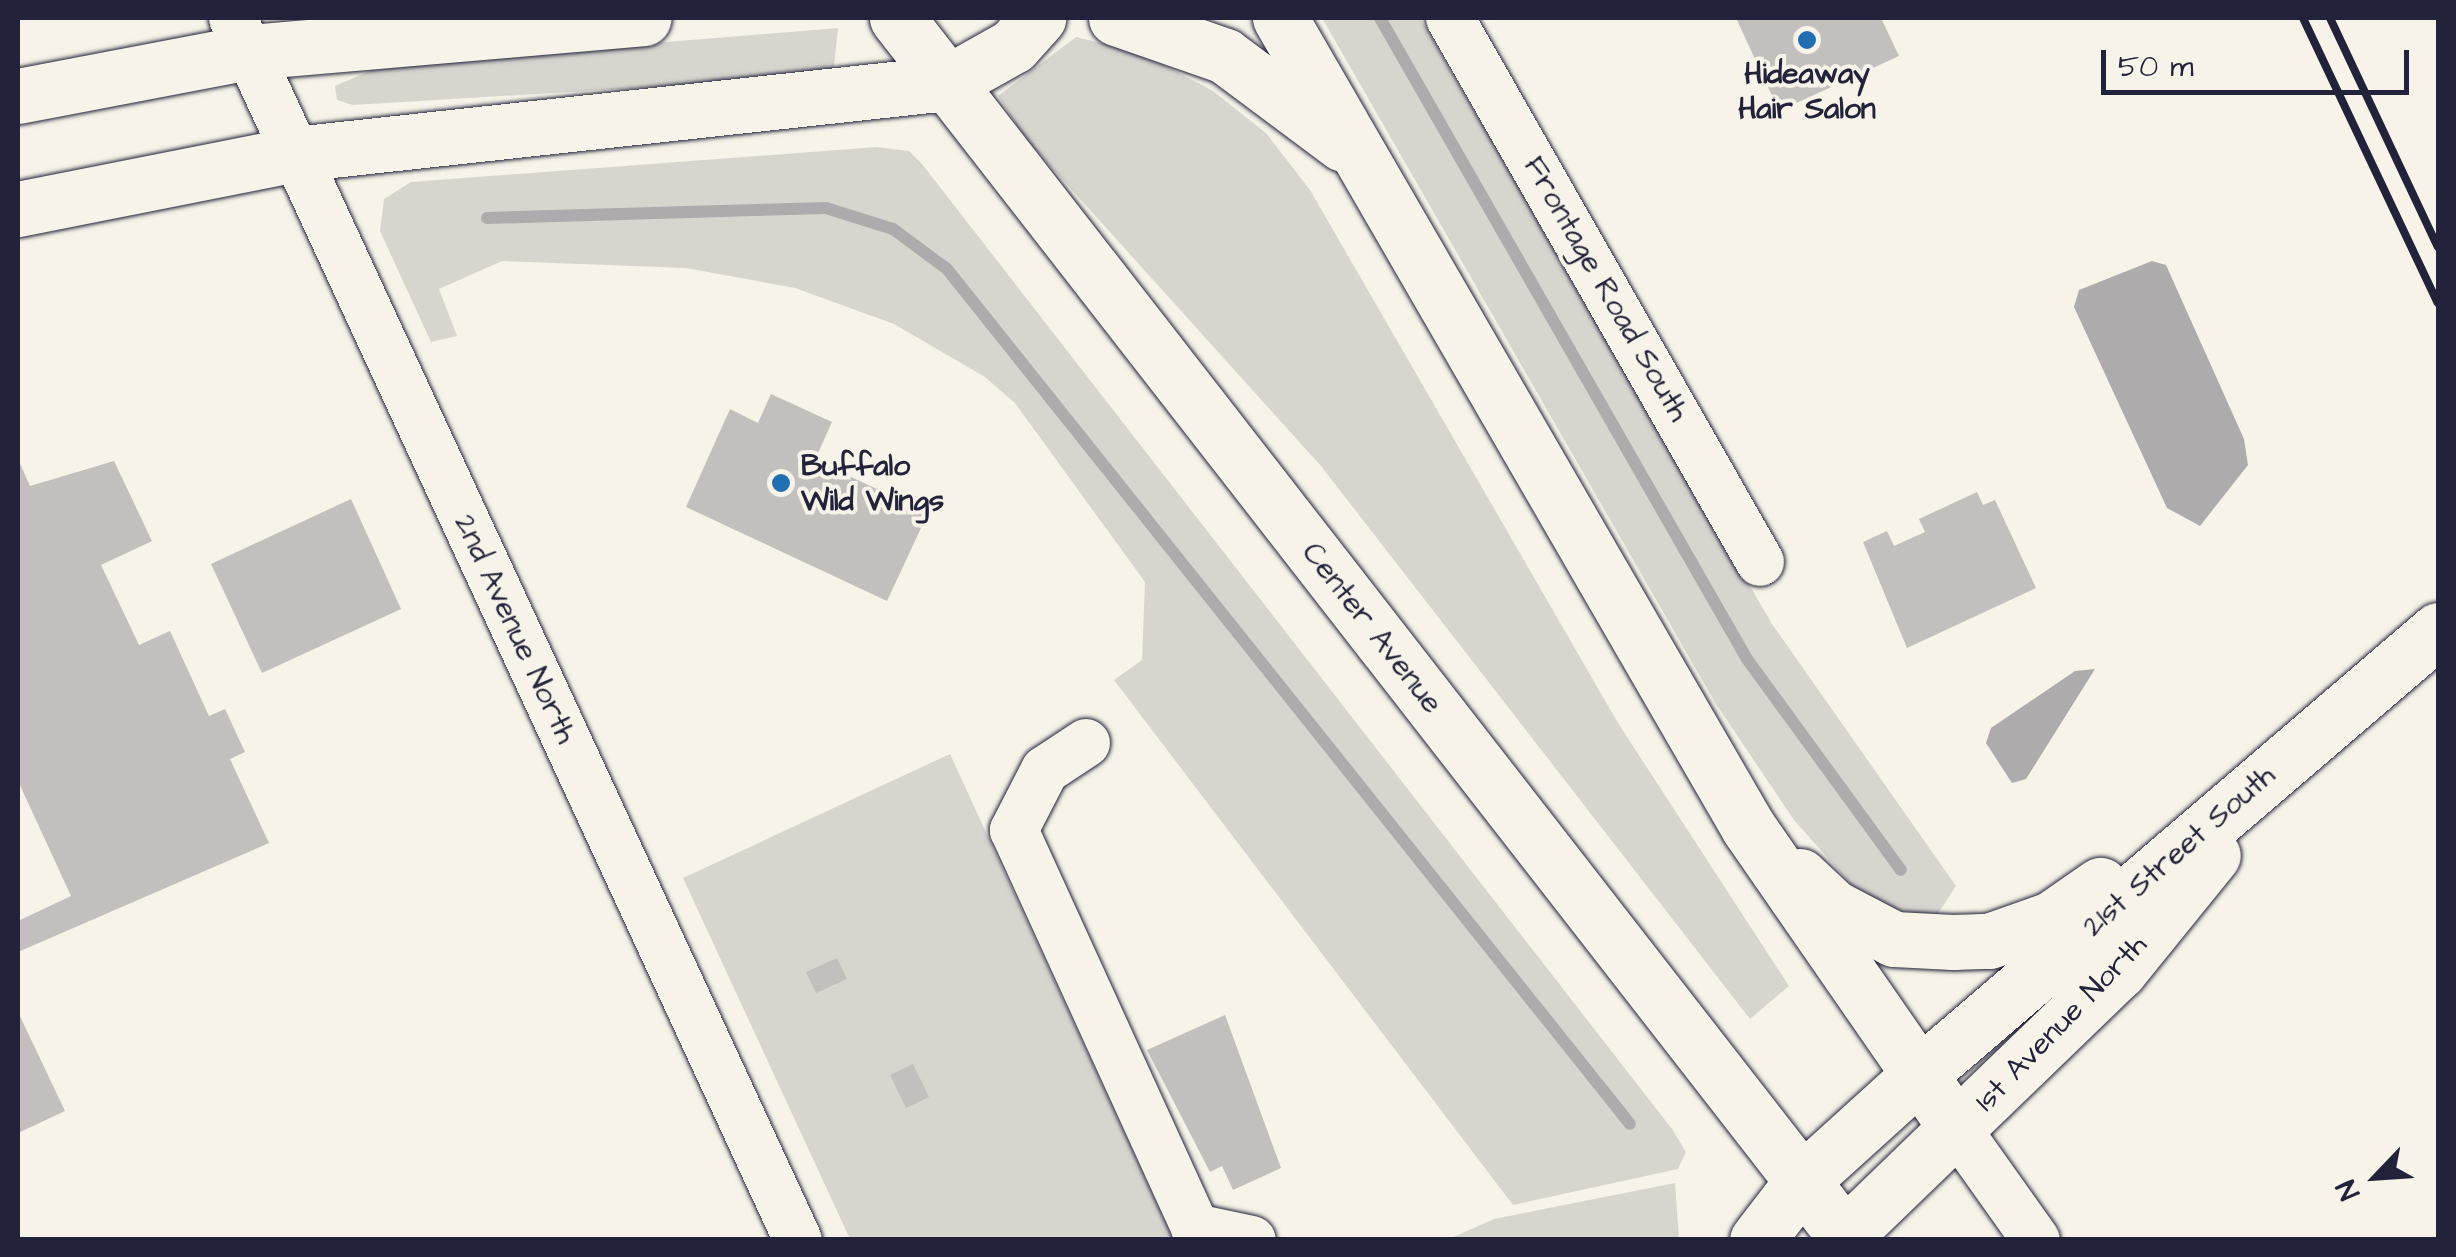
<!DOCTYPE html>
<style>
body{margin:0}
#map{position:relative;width:2456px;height:1257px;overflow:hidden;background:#f7f3e8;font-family:"Architects Daughter",sans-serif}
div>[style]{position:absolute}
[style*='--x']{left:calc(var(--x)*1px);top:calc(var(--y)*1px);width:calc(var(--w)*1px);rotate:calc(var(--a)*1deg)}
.green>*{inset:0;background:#d8d5cf}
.water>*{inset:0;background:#aeabad}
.stream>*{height:12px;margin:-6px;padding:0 6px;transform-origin:6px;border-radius:6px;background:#aeabad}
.building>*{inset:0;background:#c2bfbd}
.roads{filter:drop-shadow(0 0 2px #22223b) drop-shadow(0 0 2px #22223b)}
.minor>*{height:48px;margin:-24px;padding:0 24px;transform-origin:24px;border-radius:24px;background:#f7f3e8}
.major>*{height:55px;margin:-27.5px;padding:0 27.5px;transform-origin:27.5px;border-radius:27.5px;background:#f7f3e8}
.rail>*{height:8px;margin:-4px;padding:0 4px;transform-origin:4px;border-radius:4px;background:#22223b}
.dots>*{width:28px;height:28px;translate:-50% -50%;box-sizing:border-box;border:5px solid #f7f3e8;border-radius:50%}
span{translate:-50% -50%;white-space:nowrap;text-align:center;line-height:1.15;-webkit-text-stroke:8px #f7f3e8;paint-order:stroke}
.poi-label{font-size:30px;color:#22223b;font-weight:700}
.left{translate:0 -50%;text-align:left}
.street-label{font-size:30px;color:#22223b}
.frame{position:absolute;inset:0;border:20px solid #22223b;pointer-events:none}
.north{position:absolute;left:2326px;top:1127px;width:100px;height:100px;-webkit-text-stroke:8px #f7f3e8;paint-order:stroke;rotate:245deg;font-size:28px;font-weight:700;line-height:40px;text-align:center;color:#22223b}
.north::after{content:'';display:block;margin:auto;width:35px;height:45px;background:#22223b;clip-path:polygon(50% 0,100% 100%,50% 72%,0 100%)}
.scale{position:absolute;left:2101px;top:50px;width:308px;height:45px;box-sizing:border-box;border:5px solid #22223b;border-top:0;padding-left:12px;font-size:30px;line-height:35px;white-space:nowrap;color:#22223b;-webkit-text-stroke:8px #f7f3e8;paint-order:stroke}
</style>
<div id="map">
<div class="green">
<i style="clip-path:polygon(1322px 18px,1420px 18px,1772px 624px,1956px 886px,1933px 921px,1863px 898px,1794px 820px,1716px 704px)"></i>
<i style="clip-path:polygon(838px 28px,833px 76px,353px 105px,337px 100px,335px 86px,384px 65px)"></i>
<i style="clip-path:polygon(1076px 37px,1141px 53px,1213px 91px,1266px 133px,1310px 190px,1618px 723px,1789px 986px,1750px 1019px,1321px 466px,1026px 139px,998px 96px)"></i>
<i style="clip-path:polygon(877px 147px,909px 151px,922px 164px,1672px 1129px,1686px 1152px,1678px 1169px,1513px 1205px,1114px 680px,1142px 660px,1145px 582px,1015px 403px,985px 377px,894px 324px,795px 288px,686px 268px,502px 261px,439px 289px,457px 336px,431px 342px,380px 231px,384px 199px,411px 182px)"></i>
<i style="clip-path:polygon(950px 754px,1173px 1239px,850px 1239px,683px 878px)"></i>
<i style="clip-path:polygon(1675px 1183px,1679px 1239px,1449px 1239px,1494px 1219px)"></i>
</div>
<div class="water">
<i style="clip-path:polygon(2152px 261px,2166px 265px,2244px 439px,2248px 465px,2200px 526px,2167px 508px,2074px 307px,2079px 290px)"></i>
<i style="clip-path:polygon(2095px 669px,2026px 779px,2012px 783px,1986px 743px,1991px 728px,2075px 671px)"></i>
</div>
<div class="stream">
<i style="--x:1380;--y:18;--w:739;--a:60.21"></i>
<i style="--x:1747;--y:659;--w:261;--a:53.9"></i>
<i style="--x:487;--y:218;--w:339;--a:-1.7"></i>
<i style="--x:826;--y:208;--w:70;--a:17.4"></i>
<i style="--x:893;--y:229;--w:67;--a:36.5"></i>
<i style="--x:947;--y:269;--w:1094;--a:51.38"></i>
</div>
<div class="building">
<i style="clip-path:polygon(1736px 18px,1881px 18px,1899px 56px,1779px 111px)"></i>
<i style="clip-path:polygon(771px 394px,832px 422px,815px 460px,928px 513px,887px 601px,686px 507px,730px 409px,758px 423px)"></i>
<i style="clip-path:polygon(18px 459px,30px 486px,114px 461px,152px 541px,101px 565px,139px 645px,170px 631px,209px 716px,225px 709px,245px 752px,230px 759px,269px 843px,18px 952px,18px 921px,71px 896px,18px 781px)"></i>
<i style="clip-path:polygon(1977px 492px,1983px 505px,1995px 500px,2036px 588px,1907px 648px,1863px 542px,1887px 531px,1894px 546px,1925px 532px,1919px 519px)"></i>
<i style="clip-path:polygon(351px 499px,401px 609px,262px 673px,211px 564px)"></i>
<i style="clip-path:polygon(837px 958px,847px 979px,816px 993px,806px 972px)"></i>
<i style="clip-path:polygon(18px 1012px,65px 1111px,18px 1133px)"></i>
<i style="clip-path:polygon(1225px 1015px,1281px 1168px,1233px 1190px,1222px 1166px,1210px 1172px,1147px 1050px)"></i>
<i style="clip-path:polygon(913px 1064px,929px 1097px,906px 1108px,890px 1075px)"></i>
</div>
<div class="roads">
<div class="minor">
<i style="--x:233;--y:18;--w:1346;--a:65.19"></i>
<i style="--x:1450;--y:18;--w:626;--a:60.32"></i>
<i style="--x:1086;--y:743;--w:49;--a:146.6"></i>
<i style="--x:1045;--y:770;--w:68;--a:117.3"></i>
<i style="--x:1014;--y:830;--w:437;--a:65.5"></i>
<i style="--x:1195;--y:1228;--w:58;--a:11.9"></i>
<i style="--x:1957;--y:1129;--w:136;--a:54.6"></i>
</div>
<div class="major">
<i style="--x:897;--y:18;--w:1542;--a:52.11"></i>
<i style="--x:1116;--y:18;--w:115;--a:19.2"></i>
<i style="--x:1225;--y:56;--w:147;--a:36.7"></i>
<i style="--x:1280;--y:18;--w:935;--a:59.95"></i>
<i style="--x:1748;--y:827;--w:367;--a:55.3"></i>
<i style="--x:18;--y:96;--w:235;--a:-10.8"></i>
<i style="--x:249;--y:52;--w:396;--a:-4.9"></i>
<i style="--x:18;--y:209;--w:282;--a:-11.2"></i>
<i style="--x:295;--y:154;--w:656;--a:-6.21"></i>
<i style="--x:947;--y:83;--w:76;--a:-29.3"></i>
<i style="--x:1013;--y:46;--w:38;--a:-48"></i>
<i style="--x:1800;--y:876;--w:45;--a:43.2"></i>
<i style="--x:1833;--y:907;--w:69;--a:27.7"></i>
<i style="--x:1894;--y:939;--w:59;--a:2.9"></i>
<i style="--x:1953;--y:942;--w:36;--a:-2"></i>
<i style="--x:1989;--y:941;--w:66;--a:-19.5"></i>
<i style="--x:2051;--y:919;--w:60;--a:-34.8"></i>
<i style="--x:1757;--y:1240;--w:76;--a:-52.5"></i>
<i style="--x:1803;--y:1180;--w:158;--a:-42.2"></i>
<i style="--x:1920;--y:1074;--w:682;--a:-40.6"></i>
<i style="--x:1840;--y:1240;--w:388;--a:-44"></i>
<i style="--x:2119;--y:971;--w:149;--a:-51"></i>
</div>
</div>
<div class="rail">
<i style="--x:2303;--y:18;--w:315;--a:64.7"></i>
<i style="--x:2330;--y:18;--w:253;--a:64.8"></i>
</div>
<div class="dots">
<i style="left:1807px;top:40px;background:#1f6fb2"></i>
<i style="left:781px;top:483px;background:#1f6fb2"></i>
</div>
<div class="poi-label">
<span style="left:1807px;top:91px">Hideaway<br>Hair Salon</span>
<span class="left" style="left:801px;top:483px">Buffalo<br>Wild Wings</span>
</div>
<div class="street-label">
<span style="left:1606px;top:289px;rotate:60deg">Frontage Road South</span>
<span style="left:1372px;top:628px;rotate:52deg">Center Avenue</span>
<span style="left:515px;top:629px;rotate:65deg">2nd Avenue North</span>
<span style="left:2179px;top:851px;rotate:-41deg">21st Street South</span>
<span style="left:2061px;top:1023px;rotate:-46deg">1st Avenue North</span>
</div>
<div class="frame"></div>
<div class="north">N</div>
<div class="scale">50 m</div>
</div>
